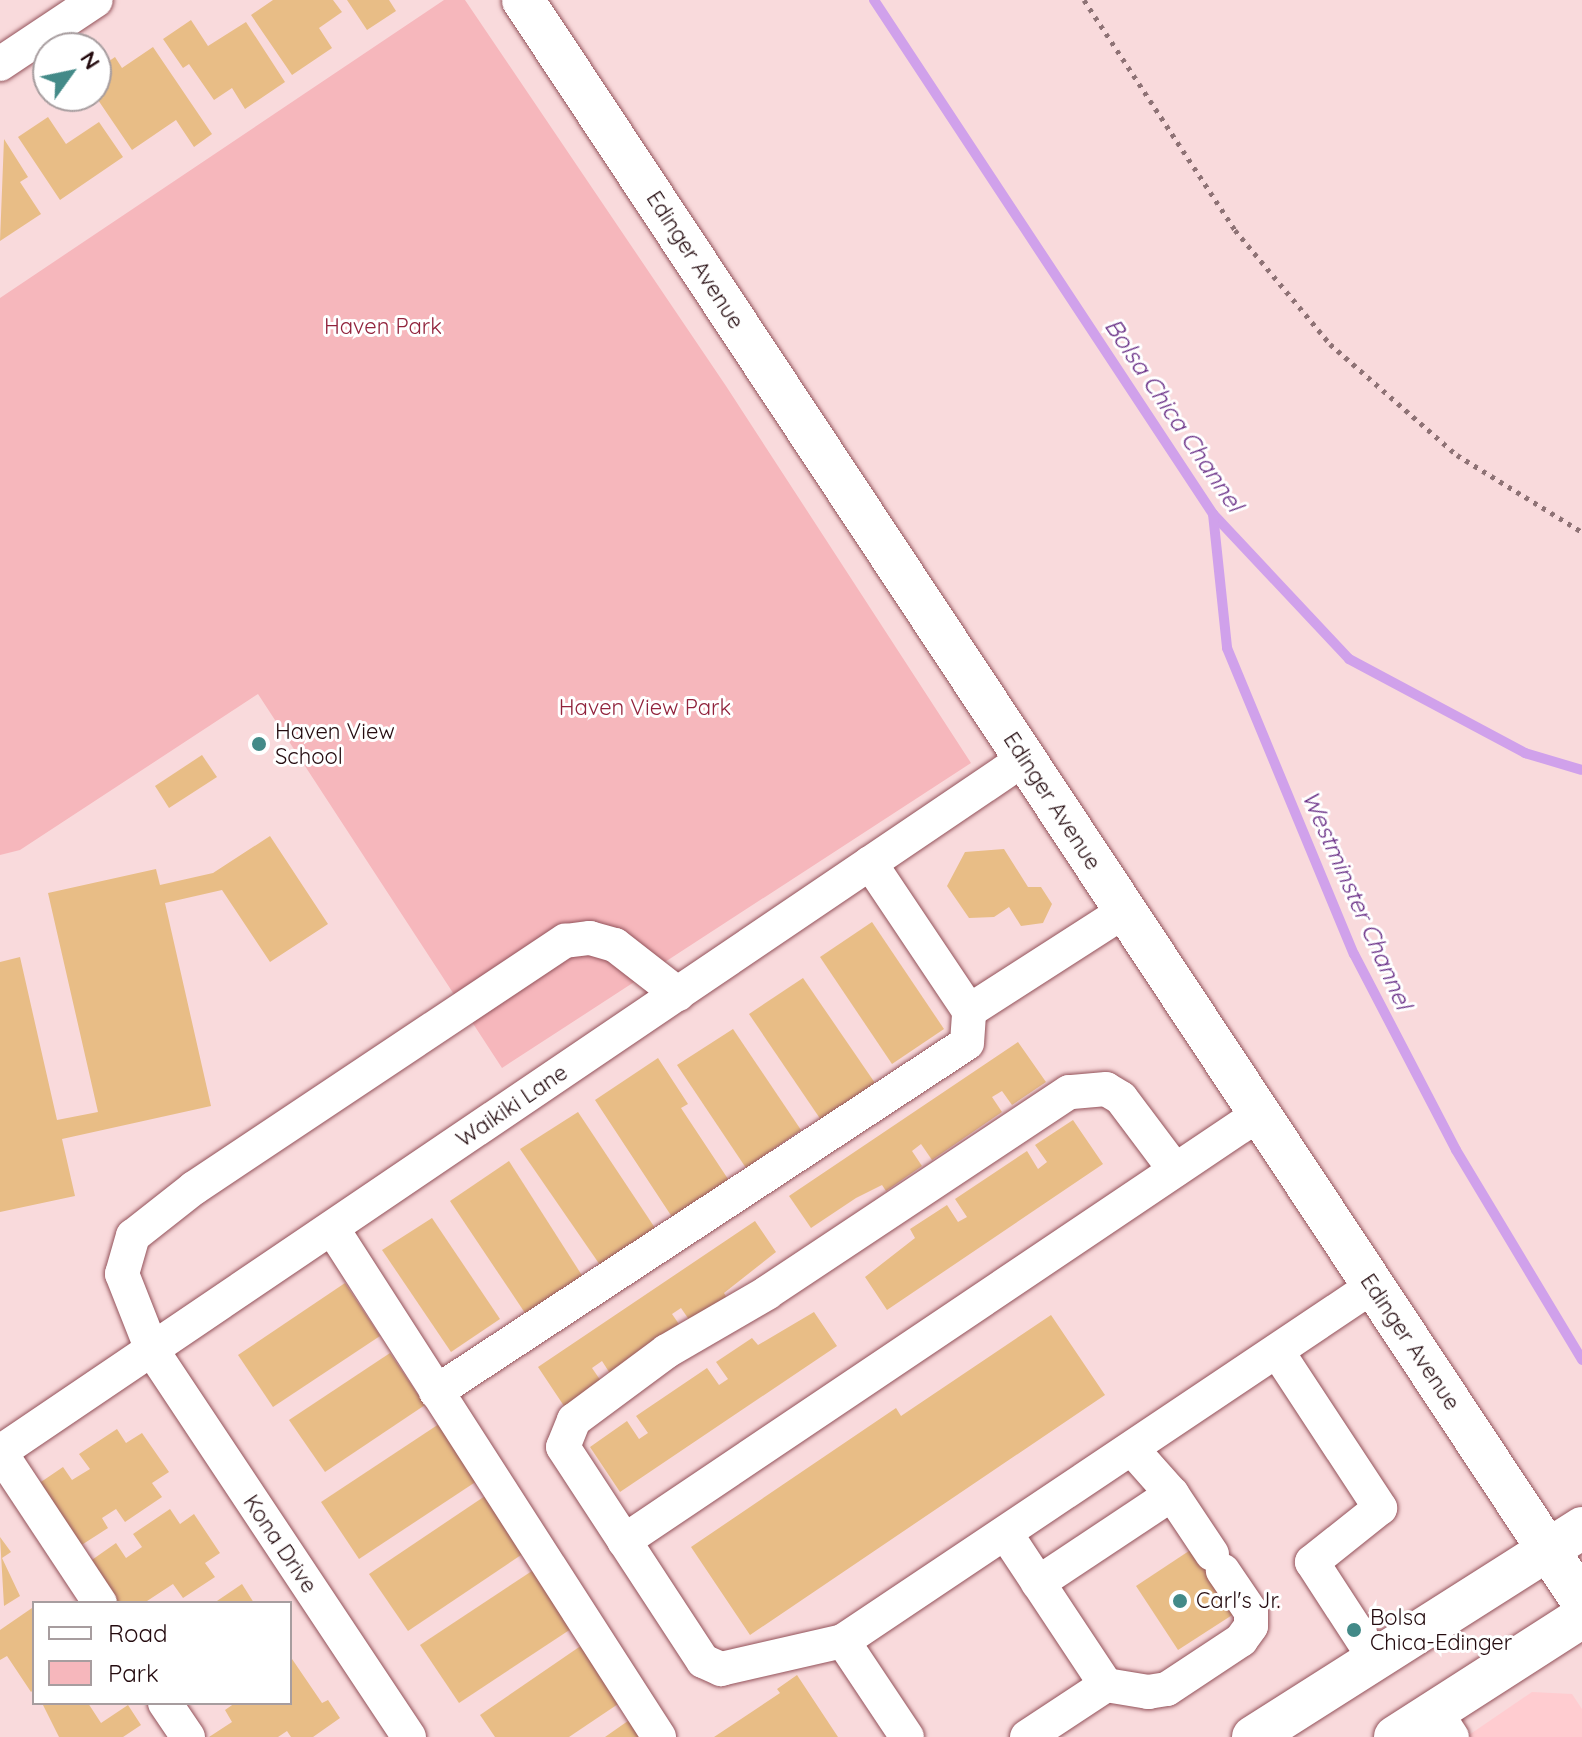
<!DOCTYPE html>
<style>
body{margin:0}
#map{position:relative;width:1582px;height:1737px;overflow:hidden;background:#f9dadc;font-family:Quicksand,sans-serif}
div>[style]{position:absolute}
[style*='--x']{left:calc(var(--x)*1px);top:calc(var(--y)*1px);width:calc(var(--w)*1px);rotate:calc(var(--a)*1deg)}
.built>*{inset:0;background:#ffccd0}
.green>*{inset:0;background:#f6b7bc}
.stream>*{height:10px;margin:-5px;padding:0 5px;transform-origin:5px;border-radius:5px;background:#d0a1eb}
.building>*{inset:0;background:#e8bd86}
.path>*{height:5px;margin-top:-2.5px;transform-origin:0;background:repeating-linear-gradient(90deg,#8e7275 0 4px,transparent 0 10px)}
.roads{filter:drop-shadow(0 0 2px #93525a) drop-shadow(0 0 2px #93525a)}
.minor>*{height:34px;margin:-17px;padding:0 17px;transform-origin:17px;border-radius:17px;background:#fff}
.major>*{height:42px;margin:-21px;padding:0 21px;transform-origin:21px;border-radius:21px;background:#fff}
.dots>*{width:22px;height:22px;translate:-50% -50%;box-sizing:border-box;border:4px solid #fff;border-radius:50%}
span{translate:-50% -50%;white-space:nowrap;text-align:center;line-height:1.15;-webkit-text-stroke:6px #fff;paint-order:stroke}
.street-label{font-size:22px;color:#240b0f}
.park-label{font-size:22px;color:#91233c}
.poi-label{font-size:22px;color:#240b0f}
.left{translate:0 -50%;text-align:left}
.water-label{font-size:24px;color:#6a3087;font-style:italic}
.legend{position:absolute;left:32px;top:1601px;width:260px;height:104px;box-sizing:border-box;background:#fff;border:2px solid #a79d9f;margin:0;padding:10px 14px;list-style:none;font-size:24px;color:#240b0f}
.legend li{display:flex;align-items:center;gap:16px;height:40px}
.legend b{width:40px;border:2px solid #a79d9f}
.north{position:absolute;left:32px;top:32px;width:80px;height:80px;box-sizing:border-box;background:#fff;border:2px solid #a79d9f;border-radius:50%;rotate:57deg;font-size:22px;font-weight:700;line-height:32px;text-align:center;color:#240b0f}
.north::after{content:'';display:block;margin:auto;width:28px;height:36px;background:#438a88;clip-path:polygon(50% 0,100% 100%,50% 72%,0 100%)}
</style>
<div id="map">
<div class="built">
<i style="clip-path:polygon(1532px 1692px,1572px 1694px,1582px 1709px,1582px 1737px,1466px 1737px)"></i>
</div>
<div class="green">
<i style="clip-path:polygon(444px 0,465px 0,726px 386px,971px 763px,502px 1068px,258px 694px,20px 850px,0 855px,0 298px)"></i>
</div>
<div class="stream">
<i style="--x:874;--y:0;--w:616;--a:56.59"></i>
<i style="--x:1213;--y:514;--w:199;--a:46.8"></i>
<i style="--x:1349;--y:659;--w:200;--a:28.1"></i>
<i style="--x:1525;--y:753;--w:59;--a:16.6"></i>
<i style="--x:1213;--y:514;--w:135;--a:84"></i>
<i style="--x:1227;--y:648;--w:331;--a:67.5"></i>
<i style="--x:1354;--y:954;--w:221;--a:62.5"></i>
<i style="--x:1456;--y:1150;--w:245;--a:59"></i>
</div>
<div class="building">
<i style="clip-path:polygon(273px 0,333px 0,342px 12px,319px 28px,332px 48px,292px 75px,251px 15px)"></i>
<i style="clip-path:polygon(347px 0,389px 0,396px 11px,367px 30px)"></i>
<i style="clip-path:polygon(191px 20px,208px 46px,246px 22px,285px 82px,245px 109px,232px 88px,214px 100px,189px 64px,183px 68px,163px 39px)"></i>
<i style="clip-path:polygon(153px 47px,212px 134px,194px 147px,176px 120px,132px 150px,96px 97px,96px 70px,115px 57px,122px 68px)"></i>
<i style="clip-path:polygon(48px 117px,66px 144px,99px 122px,123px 157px,60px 200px,18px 137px)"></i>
<i style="clip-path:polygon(4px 139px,28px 177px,20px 182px,41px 214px,0 241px)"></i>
<i style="clip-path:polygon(202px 755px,217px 777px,169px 808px,155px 786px)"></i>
<i style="clip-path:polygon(270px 836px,328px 924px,270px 962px,222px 890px,165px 903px,211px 1106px,62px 1139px,75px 1196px,0 1212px,0 962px,20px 957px,57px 1120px,98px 1112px,48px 893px,156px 869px,160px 885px,213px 873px)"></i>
<i style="clip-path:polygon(1004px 849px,1028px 887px,1041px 887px,1052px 904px,1043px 923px,1021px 926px,1009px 907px,994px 917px,969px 918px,947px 886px,965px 852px)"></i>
<i style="clip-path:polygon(872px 922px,944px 1029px,892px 1064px,820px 957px)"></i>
<i style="clip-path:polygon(803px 978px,875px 1083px,821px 1120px,749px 1014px)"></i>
<i style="clip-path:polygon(733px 1029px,801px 1130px,746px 1168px,677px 1065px)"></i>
<i style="clip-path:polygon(1018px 1042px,1046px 1082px,1012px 1105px,1002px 1091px,992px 1097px,1002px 1112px,932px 1160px,921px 1144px,912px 1151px,922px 1166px,886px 1191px,882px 1185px,856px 1198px,811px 1228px,789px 1196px)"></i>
<i style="clip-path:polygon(658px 1058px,688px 1104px,681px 1108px,730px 1182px,674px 1220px,595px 1100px)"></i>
<i style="clip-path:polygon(578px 1112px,655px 1228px,600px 1265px,520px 1149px)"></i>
<i style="clip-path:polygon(1073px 1120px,1103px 1164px,887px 1310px,865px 1277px,915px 1238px,910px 1229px,947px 1205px,958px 1222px,967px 1217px,955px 1199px,1027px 1151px,1038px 1169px,1047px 1162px,1035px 1145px)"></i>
<i style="clip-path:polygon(509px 1161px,583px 1277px,527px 1316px,450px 1201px)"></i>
<i style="clip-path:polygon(432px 1218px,500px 1319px,451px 1352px,382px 1250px)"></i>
<i style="clip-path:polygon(755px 1221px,776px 1252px,724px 1293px,728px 1300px,692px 1324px,681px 1308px,672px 1314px,683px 1330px,613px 1378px,602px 1361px,592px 1368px,603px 1384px,566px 1409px,538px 1367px)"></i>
<i style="clip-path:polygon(345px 1283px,380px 1336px,273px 1407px,238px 1355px)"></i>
<i style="clip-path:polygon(814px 1312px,837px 1346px,620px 1492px,590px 1447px,627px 1421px,639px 1439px,648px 1433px,636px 1416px,707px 1368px,719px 1385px,728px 1379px,716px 1362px,752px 1338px,758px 1345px)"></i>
<i style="clip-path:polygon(1051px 1315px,1105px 1395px,750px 1635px,691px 1547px,896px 1408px,901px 1416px)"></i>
<i style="clip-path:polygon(390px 1353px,425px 1405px,325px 1472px,289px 1420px)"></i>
<i style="clip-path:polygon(439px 1424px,477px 1481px,359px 1559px,321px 1502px)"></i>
<i style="clip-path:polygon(117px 1429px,126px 1443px,142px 1433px,169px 1472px,152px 1483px,162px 1497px,125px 1522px,116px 1509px,102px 1518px,108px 1528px,80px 1546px,38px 1484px,63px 1467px,72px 1480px,90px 1469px,79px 1454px)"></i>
<i style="clip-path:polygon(485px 1496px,524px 1553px,408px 1631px,369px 1574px)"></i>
<i style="clip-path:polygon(170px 1509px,180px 1524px,194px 1514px,220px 1553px,205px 1563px,215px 1577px,183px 1598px,173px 1584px,144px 1603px,117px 1603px,89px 1562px,116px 1543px,126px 1558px,142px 1547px,133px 1534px)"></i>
<i style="clip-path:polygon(0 1537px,11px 1552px,2px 1558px,20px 1596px,4px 1606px)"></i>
<i style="clip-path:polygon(1198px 1545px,1240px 1610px,1178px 1650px,1136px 1586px)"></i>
<i style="clip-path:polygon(535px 1569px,574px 1627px,459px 1703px,420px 1645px)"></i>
<i style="clip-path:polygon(242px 1584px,254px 1603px,214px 1603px)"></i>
<i style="clip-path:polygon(32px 1608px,34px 1689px,31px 1692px,7px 1656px,0 1660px,0 1630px)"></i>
<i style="clip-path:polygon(585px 1643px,624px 1700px,569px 1737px,495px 1737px,480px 1715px)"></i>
<i style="clip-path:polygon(290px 1656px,322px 1703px,328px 1700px,340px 1718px,313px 1737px,291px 1737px,287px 1731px,278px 1737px,209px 1737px,232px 1722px,225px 1710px,235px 1703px,290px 1703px)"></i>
<i style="clip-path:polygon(797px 1675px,838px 1737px,714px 1737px,780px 1693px,777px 1689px)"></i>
<i style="clip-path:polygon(42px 1703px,88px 1703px,101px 1723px,128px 1705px,141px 1725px,123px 1737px,59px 1737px)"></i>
<i style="clip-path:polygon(635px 1716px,649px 1737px,605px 1737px)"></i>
</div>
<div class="path">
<i style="--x:1084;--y:0;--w:275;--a:56.7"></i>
<i style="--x:1235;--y:230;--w:148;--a:50.2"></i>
<i style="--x:1330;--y:344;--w:169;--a:41.2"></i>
<i style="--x:1457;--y:455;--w:147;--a:31.6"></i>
</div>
<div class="roads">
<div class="minor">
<i style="--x:0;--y:64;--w:115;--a:-33.7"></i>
<i style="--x:870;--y:863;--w:178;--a:56.2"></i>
<i style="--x:969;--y:1011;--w:185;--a:-32.7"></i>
<i style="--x:1175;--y:1170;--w:90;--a:-126.9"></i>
<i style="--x:1121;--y:1098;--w:17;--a:-149"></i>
<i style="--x:1106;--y:1089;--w:37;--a:175"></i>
<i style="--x:1069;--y:1092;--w:363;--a:146.4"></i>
<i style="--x:767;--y:1293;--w:116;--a:149.9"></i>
<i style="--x:667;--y:1351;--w:116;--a:143.4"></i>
<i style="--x:574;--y:1420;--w:29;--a:112"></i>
<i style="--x:563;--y:1447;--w:256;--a:56.8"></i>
<i style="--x:703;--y:1661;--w:20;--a:24"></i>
<i style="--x:721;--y:1669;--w:125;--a:-12.9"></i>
<i style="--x:843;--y:1641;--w:638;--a:-33.81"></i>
<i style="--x:332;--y:1228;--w:605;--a:57.28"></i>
<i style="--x:1277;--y:1351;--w:188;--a:56.7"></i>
<i style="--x:1380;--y:1508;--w:87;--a:141.5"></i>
<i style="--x:1312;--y:1562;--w:116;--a:57"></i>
<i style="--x:436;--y:1392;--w:635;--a:-33.31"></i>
<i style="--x:967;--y:1043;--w:32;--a:-86"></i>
<i style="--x:1132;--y:1449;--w:60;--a:48.4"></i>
<i style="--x:1172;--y:1494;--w:72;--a:56.3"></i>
<i style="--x:0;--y:1452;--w:1236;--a:-34.09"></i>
<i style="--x:0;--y:1452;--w:181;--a:56.5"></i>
<i style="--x:1006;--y:1534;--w:181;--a:56.5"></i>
<i style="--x:624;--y:1541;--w:765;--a:-33.92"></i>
<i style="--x:1038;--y:1583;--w:161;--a:-33.6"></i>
<i style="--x:843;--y:1641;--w:115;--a:56.3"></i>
<i style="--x:165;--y:1703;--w:41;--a:55.9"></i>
<i style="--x:1435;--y:1711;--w:31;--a:57"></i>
<i style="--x:409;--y:1737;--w:465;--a:-123.6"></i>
<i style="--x:152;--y:1350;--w:82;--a:-111.5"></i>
<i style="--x:122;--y:1274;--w:40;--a:-74"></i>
<i style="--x:133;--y:1236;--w:78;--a:-38.2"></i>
<i style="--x:194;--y:1188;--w:446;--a:-33.7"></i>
<i style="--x:565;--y:941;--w:25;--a:-7"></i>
<i style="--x:590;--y:938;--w:26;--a:16"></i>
<i style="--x:615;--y:945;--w:80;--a:37.9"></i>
<i style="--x:1027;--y:1737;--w:95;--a:-33.4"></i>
<i style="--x:1106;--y:1685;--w:43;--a:9.5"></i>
<i style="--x:1148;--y:1692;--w:19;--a:-9"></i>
<i style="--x:1167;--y:1689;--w:89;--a:-33.5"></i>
<i style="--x:1241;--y:1640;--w:17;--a:-54"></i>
<i style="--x:1251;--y:1626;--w:14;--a:-90"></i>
<i style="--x:1251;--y:1612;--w:50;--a:-124.3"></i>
</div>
<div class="major">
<i style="--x:523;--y:0;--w:1920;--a:56.52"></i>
<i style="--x:1253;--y:1737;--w:390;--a:-32.4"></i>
<i style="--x:1395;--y:1737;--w:222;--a:-32.7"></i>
</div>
</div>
<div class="dots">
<i style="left:259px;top:744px;background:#438a88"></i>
<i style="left:1180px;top:1601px;background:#438a88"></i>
<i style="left:1354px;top:1630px;background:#438a88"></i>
</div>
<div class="street-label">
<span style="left:695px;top:260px;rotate:57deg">Edinger Avenue</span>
<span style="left:1052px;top:801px;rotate:57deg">Edinger Avenue</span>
<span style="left:512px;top:1106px;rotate:-34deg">Waikiki Lane</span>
<span style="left:1410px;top:1342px;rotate:56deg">Edinger Avenue</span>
<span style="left:280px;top:1544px;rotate:56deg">Kona Drive</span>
</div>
<div class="park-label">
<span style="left:383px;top:327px">Haven Park</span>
<span style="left:645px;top:708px">Haven View Park</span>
</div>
<div class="poi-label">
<span class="left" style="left:275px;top:744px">Haven View<br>School</span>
<span class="left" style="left:1196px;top:1601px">Carl's Jr.</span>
<span class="left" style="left:1370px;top:1630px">Bolsa<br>Chica-Edinger</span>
</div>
<div class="water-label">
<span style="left:1174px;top:415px;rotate:56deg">Bolsa Chica Channel</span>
<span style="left:1357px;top:900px;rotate:66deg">Westminster Channel</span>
</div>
<ul class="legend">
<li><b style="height:10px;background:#fff"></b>Road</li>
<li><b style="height:22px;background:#f6b7bc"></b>Park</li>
</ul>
<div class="north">N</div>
</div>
